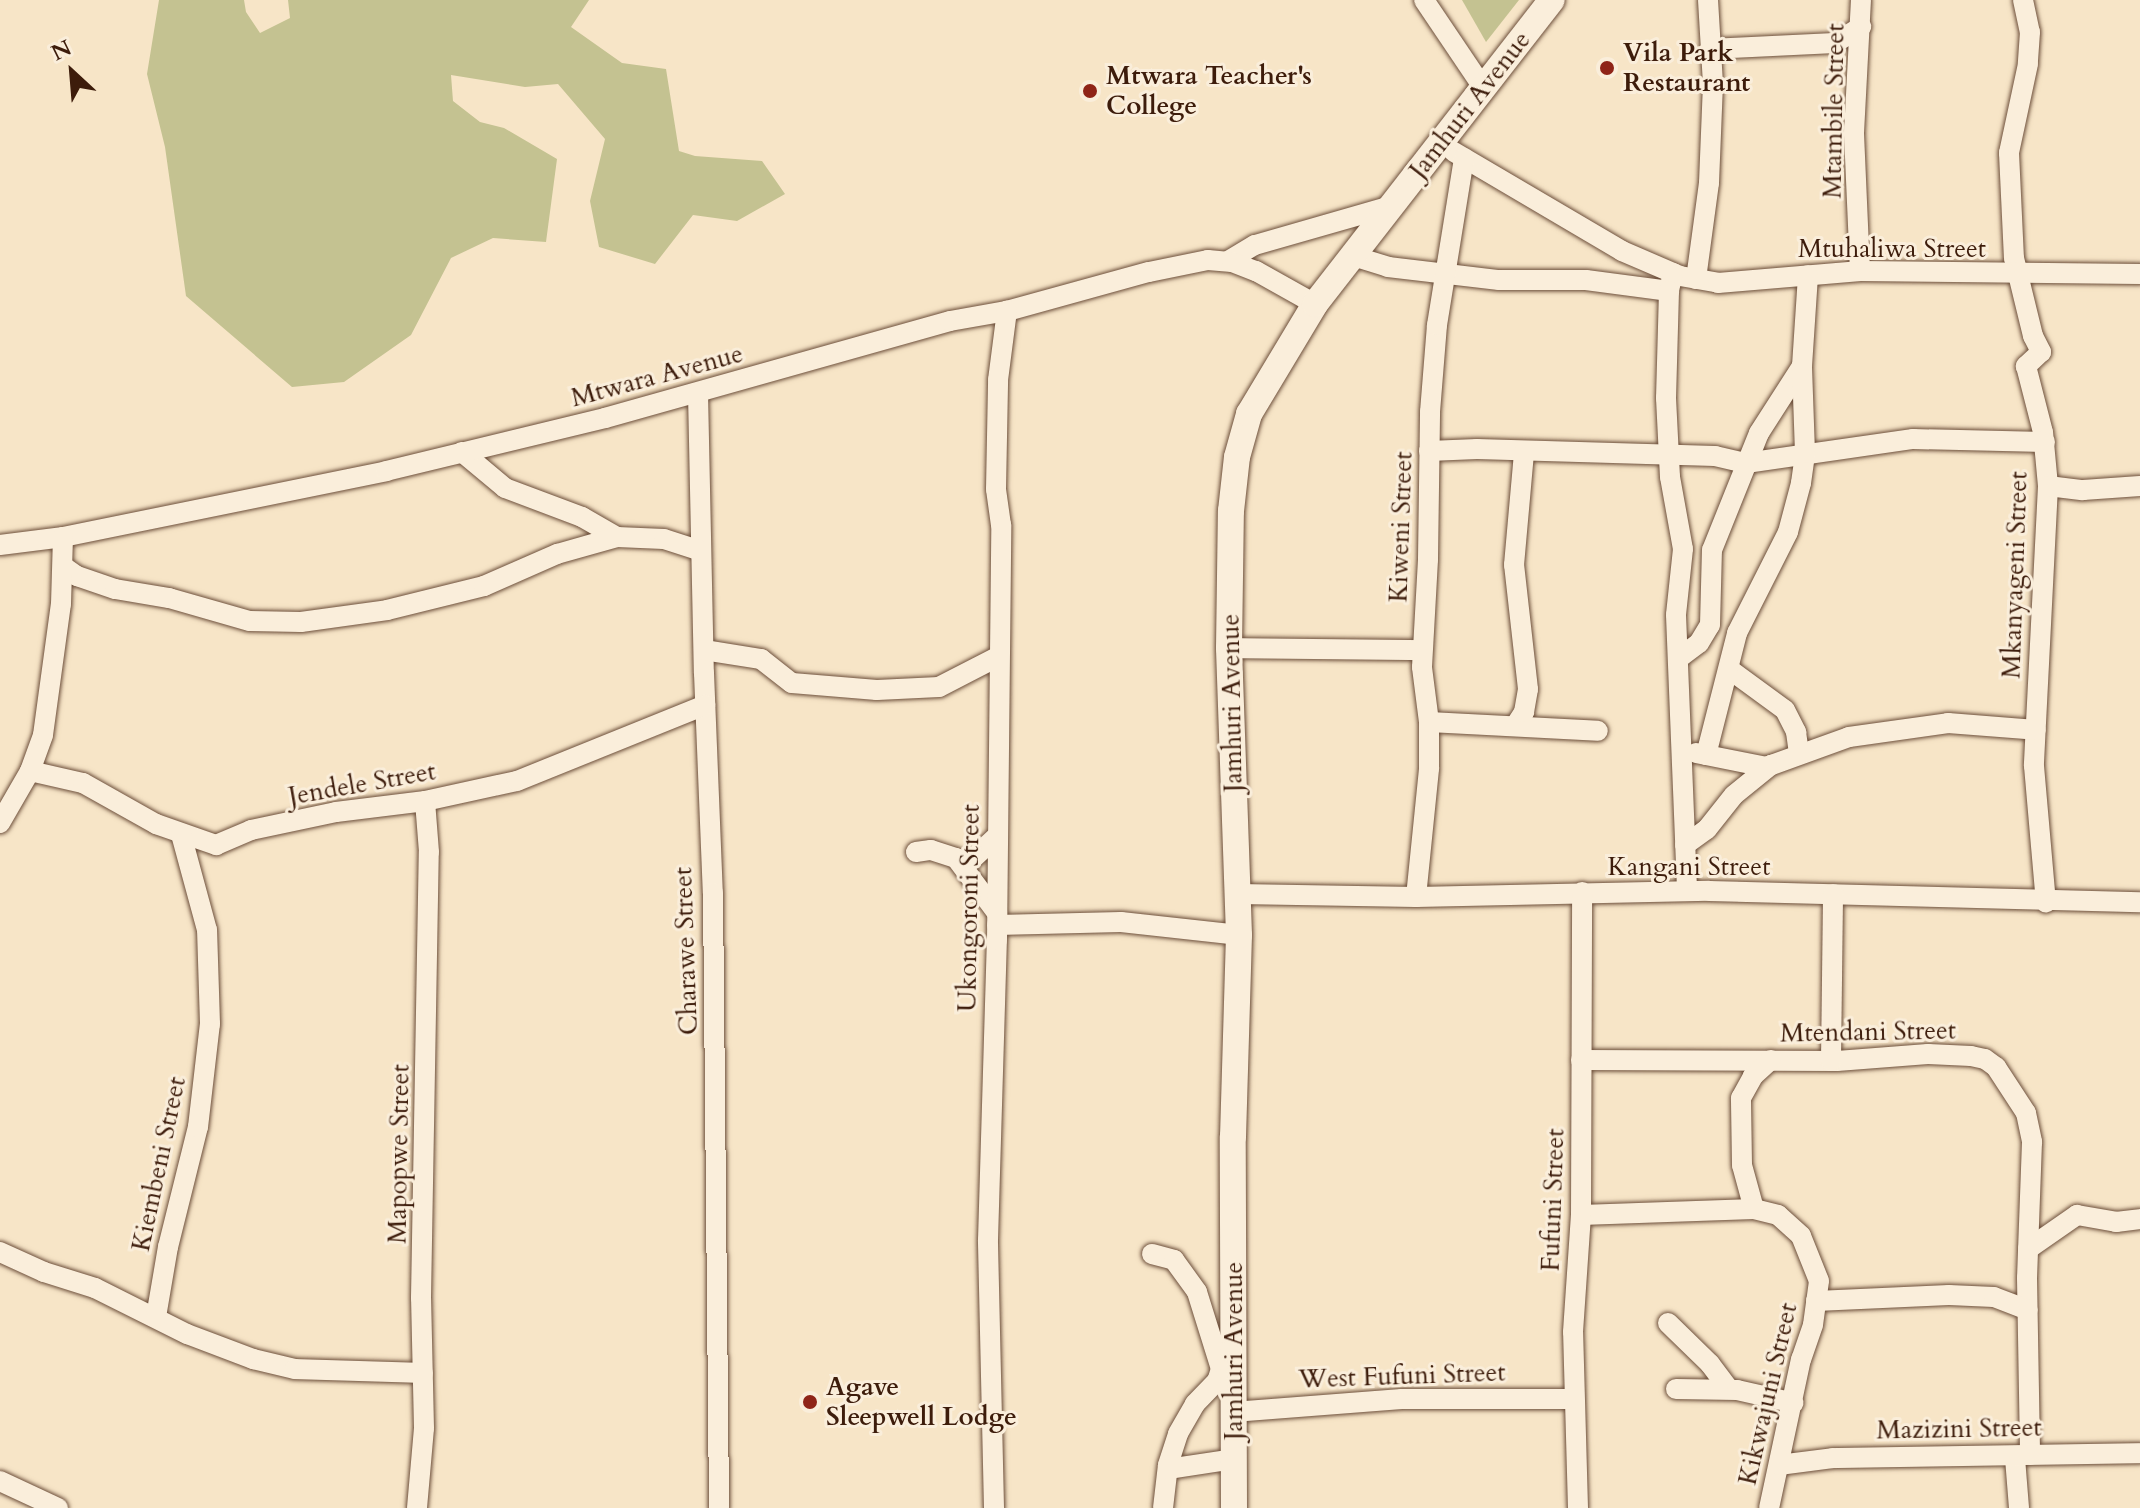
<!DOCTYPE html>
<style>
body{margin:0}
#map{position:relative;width:2140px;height:1508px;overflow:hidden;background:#f7e5c7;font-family:Cardo,serif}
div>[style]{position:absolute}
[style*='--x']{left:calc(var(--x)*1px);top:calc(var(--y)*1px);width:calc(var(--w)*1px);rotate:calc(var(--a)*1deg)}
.green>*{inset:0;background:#c4c291}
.roads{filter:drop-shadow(0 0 2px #6c4e3a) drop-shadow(0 0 2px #6c4e3a)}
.minor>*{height:20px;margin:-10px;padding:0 10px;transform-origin:10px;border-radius:10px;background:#faeedb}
.tertiary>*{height:26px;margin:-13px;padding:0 13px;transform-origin:13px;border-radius:13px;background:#faeedb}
.dots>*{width:22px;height:22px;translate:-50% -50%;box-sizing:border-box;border:4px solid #faeedb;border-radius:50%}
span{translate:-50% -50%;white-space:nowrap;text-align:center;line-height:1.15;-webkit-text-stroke:6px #faeedb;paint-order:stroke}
.poi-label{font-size:26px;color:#3d1c0b;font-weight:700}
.left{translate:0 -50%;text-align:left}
.street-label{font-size:26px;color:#3d1c0b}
.north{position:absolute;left:32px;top:32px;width:80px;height:80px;-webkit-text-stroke:6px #faeedb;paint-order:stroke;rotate:334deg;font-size:22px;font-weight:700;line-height:32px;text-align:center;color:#3d1c0b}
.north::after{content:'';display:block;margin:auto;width:28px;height:36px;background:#3d1c0b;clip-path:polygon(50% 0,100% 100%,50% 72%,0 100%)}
</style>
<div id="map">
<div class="green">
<i style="clip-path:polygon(159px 0,244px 0,246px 12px,260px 33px,290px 18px,288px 0,589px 0,571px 27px,622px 63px,666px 69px,679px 151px,695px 156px,762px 161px,785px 194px,737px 221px,693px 215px,655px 264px,599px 247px,590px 201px,605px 139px,558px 84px,525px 87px,451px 75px,453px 101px,480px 122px,504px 128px,557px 159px,546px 242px,493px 238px,451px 258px,411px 335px,344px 382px,292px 387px,186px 296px,165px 147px,147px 74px)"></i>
<i style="clip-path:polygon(1462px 0,1519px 0,1486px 42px)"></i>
</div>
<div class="roads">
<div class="minor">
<i style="--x:1424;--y:0;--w:104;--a:56"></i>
<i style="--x:2023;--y:0;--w:33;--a:78"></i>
<i style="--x:2030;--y:32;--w:32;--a:94"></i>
<i style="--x:2028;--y:64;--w:91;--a:102.1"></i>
<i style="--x:2009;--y:153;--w:105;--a:87.3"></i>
<i style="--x:2014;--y:258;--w:80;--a:76.3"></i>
<i style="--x:2033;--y:336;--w:18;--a:63"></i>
<i style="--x:2041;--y:352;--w:21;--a:137"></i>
<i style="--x:2026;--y:366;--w:68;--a:75.6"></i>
<i style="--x:2043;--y:432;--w:54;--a:84.7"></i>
<i style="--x:2048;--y:486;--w:280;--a:92.9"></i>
<i style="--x:2034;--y:766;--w:137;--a:85"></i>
<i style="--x:1710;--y:49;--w:125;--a:-2.7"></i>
<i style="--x:1835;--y:43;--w:31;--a:-32"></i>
<i style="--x:1454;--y:152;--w:195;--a:30.5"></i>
<i style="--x:1622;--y:251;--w:63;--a:23.3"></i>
<i style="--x:1680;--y:276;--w:39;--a:10"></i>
<i style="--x:1718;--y:283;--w:143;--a:-4.8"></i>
<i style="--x:1860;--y:271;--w:280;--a:0.6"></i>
<i style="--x:1353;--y:256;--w:37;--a:17"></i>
<i style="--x:1388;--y:267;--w:112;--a:6.7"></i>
<i style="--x:1499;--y:280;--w:87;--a:0"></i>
<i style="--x:1586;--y:280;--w:84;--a:7.5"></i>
<i style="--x:1228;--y:261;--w:31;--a:-31"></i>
<i style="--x:1255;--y:245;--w:141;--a:-16"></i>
<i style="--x:1860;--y:271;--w:138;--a:-92.5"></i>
<i style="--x:1854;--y:133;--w:133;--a:-87"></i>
<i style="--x:1673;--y:273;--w:18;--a:103"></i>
<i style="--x:1669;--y:291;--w:107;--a:91.6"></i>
<i style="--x:1666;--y:398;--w:79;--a:87.1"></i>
<i style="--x:1670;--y:477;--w:73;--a:79.8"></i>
<i style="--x:1683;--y:549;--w:66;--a:96.1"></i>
<i style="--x:1676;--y:615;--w:276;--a:87.7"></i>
<i style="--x:1696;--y:279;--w:97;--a:-82.3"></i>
<i style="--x:1709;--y:183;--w:99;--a:-87.7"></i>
<i style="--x:1713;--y:84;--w:84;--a:-93.4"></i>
<i style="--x:698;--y:393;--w:280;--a:88.8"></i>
<i style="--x:704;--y:673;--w:220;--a:87.7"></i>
<i style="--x:713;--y:893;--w:615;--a:89.44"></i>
<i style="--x:1429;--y:451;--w:48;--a:-2.4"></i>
<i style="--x:1477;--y:449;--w:238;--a:1.7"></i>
<i style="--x:1715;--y:456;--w:32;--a:13"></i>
<i style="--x:1746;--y:463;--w:169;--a:-8.2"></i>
<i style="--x:1913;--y:439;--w:132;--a:1.3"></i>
<i style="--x:462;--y:452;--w:56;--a:39.9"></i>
<i style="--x:505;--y:488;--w:82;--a:20.6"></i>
<i style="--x:582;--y:517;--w:40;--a:29.7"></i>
<i style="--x:2048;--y:486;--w:35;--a:7"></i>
<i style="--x:2083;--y:490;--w:57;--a:-4"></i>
<i style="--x:0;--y:545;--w:64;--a:-7.2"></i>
<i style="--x:63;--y:537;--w:330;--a:-11.5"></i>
<i style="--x:386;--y:471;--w:225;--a:-13.6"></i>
<i style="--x:605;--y:418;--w:358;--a:-15.7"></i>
<i style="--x:950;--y:321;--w:58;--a:-10"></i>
<i style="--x:1007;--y:311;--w:147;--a:-15.4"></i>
<i style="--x:1149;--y:272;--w:60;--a:-11.5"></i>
<i style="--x:1208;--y:260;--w:24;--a:5"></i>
<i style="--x:1232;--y:262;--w:26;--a:21"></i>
<i style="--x:1256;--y:271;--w:68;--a:29.2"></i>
<i style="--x:64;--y:567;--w:16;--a:35"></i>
<i style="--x:77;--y:576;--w:40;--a:18.9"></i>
<i style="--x:115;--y:589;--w:55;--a:9.5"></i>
<i style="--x:169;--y:598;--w:84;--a:15.9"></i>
<i style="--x:250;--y:621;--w:51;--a:1.1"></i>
<i style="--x:301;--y:622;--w:87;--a:-7.9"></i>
<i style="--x:387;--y:610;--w:100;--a:-13.9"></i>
<i style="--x:484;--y:586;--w:80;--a:-23.7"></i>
<i style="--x:557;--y:554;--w:62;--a:-15.8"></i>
<i style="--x:617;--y:537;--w:47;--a:2.4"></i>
<i style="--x:664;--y:539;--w:39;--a:18"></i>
<i style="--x:1229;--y:648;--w:193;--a:0.6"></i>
<i style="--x:704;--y:650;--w:58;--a:9"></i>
<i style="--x:761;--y:659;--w:39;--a:38"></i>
<i style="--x:792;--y:683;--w:85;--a:4.7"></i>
<i style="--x:877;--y:690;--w:62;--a:-2.8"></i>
<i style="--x:939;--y:687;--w:68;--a:-27.3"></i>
<i style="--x:1679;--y:658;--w:25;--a:-37"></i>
<i style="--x:1699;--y:643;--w:21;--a:-59"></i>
<i style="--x:1710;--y:625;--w:75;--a:-88.5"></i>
<i style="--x:1712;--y:550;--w:126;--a:-68.1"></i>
<i style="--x:1759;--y:433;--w:80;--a:-57.3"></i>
<i style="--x:1729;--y:669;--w:69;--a:36.2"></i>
<i style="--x:1785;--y:710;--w:25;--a:63"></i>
<i style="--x:1796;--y:732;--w:22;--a:82"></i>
<i style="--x:1429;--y:722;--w:169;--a:3"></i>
<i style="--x:1515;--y:726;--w:17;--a:-57"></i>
<i style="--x:1524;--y:712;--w:23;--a:-80"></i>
<i style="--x:1528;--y:689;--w:125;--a:-96.4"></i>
<i style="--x:1514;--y:565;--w:113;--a:-84.9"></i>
<i style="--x:1696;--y:753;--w:71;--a:11.3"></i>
<i style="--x:1766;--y:767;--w:88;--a:-19.9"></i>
<i style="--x:1849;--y:737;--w:100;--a:-8"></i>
<i style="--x:1948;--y:723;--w:88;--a:4.5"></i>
<i style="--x:1706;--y:755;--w:126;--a:-75.7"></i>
<i style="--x:1737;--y:633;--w:113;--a:-63.2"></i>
<i style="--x:1788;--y:532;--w:51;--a:-75.1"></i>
<i style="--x:1801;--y:483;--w:30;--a:-82"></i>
<i style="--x:1805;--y:453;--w:87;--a:-92"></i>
<i style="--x:1802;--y:366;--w:91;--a:-86.2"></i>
<i style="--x:30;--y:771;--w:54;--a:12.8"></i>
<i style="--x:83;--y:783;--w:84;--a:29.3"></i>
<i style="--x:156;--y:824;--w:64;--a:19.3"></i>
<i style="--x:216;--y:845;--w:38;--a:-23"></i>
<i style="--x:251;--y:830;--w:87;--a:-12"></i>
<i style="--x:336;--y:812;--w:90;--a:-7"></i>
<i style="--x:425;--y:801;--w:94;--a:-12.3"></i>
<i style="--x:517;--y:781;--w:203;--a:-22"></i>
<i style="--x:0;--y:823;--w:60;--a:-60"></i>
<i style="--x:30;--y:771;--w:38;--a:-70"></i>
<i style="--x:43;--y:735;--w:132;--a:-82.2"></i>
<i style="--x:61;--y:604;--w:67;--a:-88.3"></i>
<i style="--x:1685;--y:845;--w:27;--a:-36"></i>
<i style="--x:1707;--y:829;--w:43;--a:-51.5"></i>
<i style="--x:1734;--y:795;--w:48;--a:-39"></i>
<i style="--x:916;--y:852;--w:15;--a:-8"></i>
<i style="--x:931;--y:850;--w:26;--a:18"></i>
<i style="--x:956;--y:858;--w:69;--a:53.3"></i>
<i style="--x:965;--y:866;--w:45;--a:-43.2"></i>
<i style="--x:1238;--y:894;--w:178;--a:1"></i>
<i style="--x:1416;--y:897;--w:293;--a:-1.2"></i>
<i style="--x:1709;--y:891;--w:431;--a:1.5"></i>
<i style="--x:1416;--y:897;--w:130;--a:-84.2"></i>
<i style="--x:1429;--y:768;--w:46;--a:-90"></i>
<i style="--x:1429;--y:722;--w:55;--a:-97.3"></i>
<i style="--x:1422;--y:667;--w:108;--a:-86.8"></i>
<i style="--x:1428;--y:559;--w:147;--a:-89.2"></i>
<i style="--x:1430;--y:412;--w:87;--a:-85.4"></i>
<i style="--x:1437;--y:325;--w:169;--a:-80.8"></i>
<i style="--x:997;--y:925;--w:124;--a:-1.4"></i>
<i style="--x:1121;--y:922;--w:119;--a:6.3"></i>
<i style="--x:1581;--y:1060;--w:256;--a:0.2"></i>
<i style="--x:1837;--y:1061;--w:91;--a:-4.4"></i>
<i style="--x:1928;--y:1054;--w:43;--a:2.7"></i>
<i style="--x:1971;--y:1056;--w:14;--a:12"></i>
<i style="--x:1985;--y:1059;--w:14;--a:36"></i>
<i style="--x:1996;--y:1067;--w:55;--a:56.9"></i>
<i style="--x:2026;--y:1113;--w:30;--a:78"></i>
<i style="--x:2032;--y:1142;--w:136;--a:92.1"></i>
<i style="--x:2027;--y:1278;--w:177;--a:89"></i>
<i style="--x:1831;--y:1061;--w:167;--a:-89.3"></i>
<i style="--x:1754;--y:1209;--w:46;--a:-105.3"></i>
<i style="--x:1742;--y:1165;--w:67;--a:-90.9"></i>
<i style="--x:1741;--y:1098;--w:25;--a:-61"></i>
<i style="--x:1753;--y:1076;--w:24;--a:-42"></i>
<i style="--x:1581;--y:1215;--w:173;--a:-2"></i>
<i style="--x:1754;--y:1209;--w:25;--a:14"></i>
<i style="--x:1778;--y:1215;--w:31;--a:42"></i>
<i style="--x:1801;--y:1236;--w:48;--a:68.2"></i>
<i style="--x:1819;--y:1281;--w:44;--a:97.8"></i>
<i style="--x:1813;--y:1325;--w:36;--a:109"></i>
<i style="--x:1801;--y:1359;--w:152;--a:102.1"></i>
<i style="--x:2028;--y:1249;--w:60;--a:-34.8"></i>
<i style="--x:2077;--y:1215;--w:40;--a:10"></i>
<i style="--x:2116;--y:1222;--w:24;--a:-7"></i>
<i style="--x:0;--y:1252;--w:48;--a:24.4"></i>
<i style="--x:44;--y:1272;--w:53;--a:17.4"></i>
<i style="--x:95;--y:1288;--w:103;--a:26.6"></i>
<i style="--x:187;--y:1334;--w:71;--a:20.7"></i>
<i style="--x:253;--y:1359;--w:43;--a:13.4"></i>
<i style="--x:295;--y:1369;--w:128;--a:1.8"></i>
<i style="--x:1152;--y:1254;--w:23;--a:15"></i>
<i style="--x:1174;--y:1260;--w:39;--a:54"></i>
<i style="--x:1197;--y:1292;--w:81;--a:72.7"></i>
<i style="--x:1221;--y:1369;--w:13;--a:108"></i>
<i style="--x:1217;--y:1381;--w:32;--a:134"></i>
<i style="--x:1195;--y:1404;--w:34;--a:120"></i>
<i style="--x:1178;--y:1434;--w:33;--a:108"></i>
<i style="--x:1168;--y:1465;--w:43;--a:96.6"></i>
<i style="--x:1816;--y:1301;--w:133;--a:-2.6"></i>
<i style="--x:1949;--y:1295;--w:45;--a:2.5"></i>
<i style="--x:1994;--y:1297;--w:36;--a:21"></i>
<i style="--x:156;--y:1317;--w:71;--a:-80.3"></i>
<i style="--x:168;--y:1247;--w:124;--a:-76"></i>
<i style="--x:198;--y:1127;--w:104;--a:-83.4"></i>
<i style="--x:210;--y:1024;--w:94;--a:-91.8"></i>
<i style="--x:207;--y:930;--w:99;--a:-105.2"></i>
<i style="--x:1668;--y:1323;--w:59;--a:44.3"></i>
<i style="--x:1710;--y:1364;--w:31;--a:53"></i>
<i style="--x:1676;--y:1389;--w:61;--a:0.9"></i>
<i style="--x:1737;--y:1390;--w:58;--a:12.8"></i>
<i style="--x:1233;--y:1412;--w:169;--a:-4.4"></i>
<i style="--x:1402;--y:1399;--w:172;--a:0"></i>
<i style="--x:2015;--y:1458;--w:50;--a:85.4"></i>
<i style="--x:1779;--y:1465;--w:54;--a:-7.4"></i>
<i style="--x:1833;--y:1458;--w:307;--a:-0.9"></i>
<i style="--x:1168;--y:1469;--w:66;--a:-8.7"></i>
<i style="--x:0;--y:1481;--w:64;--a:25"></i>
<i style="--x:417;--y:1508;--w:80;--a:-85"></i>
<i style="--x:424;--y:1428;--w:130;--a:-91.3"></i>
<i style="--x:421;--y:1298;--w:446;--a:-89"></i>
<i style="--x:429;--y:852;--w:51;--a:-94.5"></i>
<i style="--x:994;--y:1508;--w:268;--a:-91.3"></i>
<i style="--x:988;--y:1240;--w:300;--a:-88.3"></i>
<i style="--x:997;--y:940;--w:415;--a:-89.4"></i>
<i style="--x:1001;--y:525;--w:36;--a:-98"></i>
<i style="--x:996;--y:489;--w:109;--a:-88.9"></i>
<i style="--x:998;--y:380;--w:70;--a:-82.6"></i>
<i style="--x:1578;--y:1508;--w:176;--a:-91.6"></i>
<i style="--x:1573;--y:1332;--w:117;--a:-86.1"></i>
<i style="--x:1581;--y:1215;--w:323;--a:-89.8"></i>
</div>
<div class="tertiary">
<i style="--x:1234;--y:1508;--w:371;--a:-90.2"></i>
<i style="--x:1233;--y:1137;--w:202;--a:-88.3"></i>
<i style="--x:1239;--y:935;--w:287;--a:-92"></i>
<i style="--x:1229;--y:648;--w:137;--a:-89.2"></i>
<i style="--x:1231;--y:511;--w:54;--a:-83.7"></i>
<i style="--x:1237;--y:457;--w:45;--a:-74.4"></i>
<i style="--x:1249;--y:414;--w:128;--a:-59"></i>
<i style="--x:1315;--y:304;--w:385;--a:-52.1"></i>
</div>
</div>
<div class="dots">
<i style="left:1607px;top:68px;background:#8f2418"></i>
<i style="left:1090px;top:91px;background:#8f2418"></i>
<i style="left:810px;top:1402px;background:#8f2418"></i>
</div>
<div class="poi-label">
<span class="left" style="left:1623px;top:68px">Vila Park<br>Restaurant</span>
<span class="left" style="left:1106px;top:91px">Mtwara Teacher's<br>College</span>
<span class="left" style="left:826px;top:1402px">Agave<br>Sleepwell Lodge</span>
</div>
<div class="street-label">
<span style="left:1470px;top:105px;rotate:-52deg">Jamhuri Avenue</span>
<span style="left:1834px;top:111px;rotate:-89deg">Mtambile Street</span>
<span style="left:1892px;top:249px">Mtuhaliwa Street</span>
<span style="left:657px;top:376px;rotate:-15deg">Mtwara Avenue</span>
<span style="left:1401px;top:527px;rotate:-88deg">Kiweni Street</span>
<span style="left:2015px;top:575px;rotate:-88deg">Mkanyageni Street</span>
<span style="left:1232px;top:703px;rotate:-91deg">Jamhuri Avenue</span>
<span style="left:362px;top:784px;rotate:-10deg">Jendele Street</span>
<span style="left:1689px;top:867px">Kangani Street</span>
<span style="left:969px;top:908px;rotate:-89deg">Ukongoroni Street</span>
<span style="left:686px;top:951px;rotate:-92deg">Charawe Street</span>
<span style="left:1868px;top:1032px;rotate:-1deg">Mtendani Street</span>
<span style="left:399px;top:1154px;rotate:-89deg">Mapopwe Street</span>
<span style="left:159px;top:1164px;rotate:-78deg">Kiembeni Street</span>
<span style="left:1553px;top:1200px;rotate:-88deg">Fufuni Street</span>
<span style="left:1234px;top:1351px;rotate:-90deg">Jamhuri Avenue</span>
<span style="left:1402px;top:1376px;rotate:-2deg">West Fufuni Street</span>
<span style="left:1768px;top:1394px;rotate:-77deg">Kikwajuni Street</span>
<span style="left:1959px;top:1429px;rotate:-1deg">Mazizini Street</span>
</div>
<div class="north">N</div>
</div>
